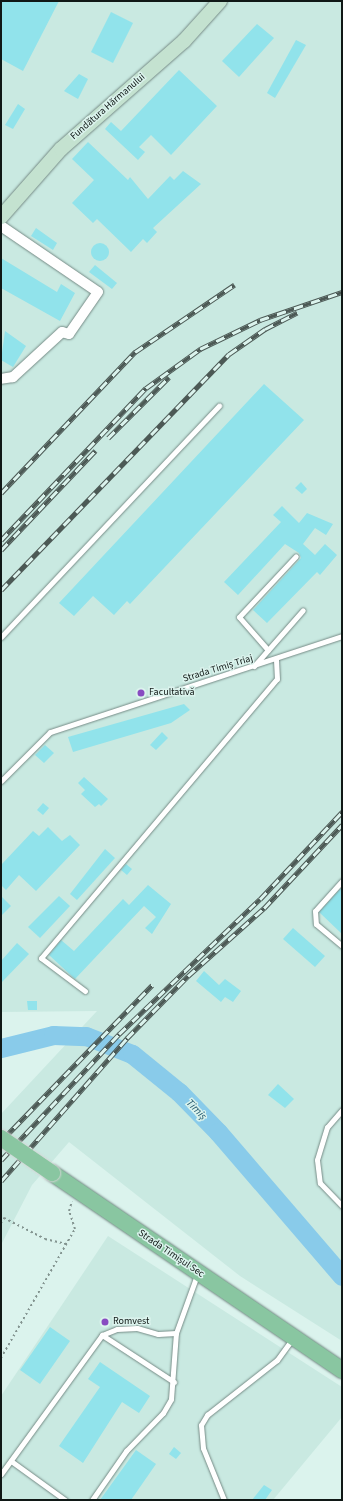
<!DOCTYPE html>
<meta charset="utf-8">
<style>
body{margin:0}
#map{position:relative;width:343px;height:1501px;overflow:hidden;background:#dbf3ed;font-family:"Source Sans 3",sans-serif}
div>[style]{position:absolute}
[style*='--x']{left:calc(var(--x)*1px);top:calc(var(--y)*1px);width:calc(var(--w)*1px);rotate:calc(var(--a)*1deg)}
.built>*{inset:0;background:#c9e9e1}
.river>*{height:19px;margin:-9.5px;padding:0 9.5px;transform-origin:9.5px;border-radius:9.5px;background:#89cbea}
.building>*{inset:0;background:#91e3eb}
.round{border-radius:50%}
.path>*{height:2px;margin-top:-1px;transform-origin:0;background:repeating-linear-gradient(90deg,#839490 0 2px,transparent 0 5px)}
.roads{filter:drop-shadow(0 0 1px #768b86) drop-shadow(0 0 1px #768b86)}
.lane>*{height:5px;margin:-2.5px;padding:0 2.5px;transform-origin:2.5px;border-radius:2.5px;background:#fff}
.street>*{height:10px;margin:-5px;padding:0 5px;transform-origin:5px;border-radius:5px;background:#fff}
.secondary>*{height:14px;margin:-7px;padding:0 7px;transform-origin:7px;border-radius:7px;background:#c4e2d0}
.primary>*{height:16px;margin:-8px;padding:0 8px;transform-origin:8px;border-radius:8px;background:#89c6a1}
.rail>*{height:4.5px;margin-top:-2.25px;transform-origin:0;background:repeating-linear-gradient(90deg,#dbf3ed 0 9px,#4c5955 0 18px);box-sizing:border-box;border-block:1px solid #4c5955}
.bridges{filter:drop-shadow(0 0 1px #d4d5d5) drop-shadow(0 0 1px #d4d5d5)}
.primary-bridge>*{height:16px;margin:-8px;padding:0 8px;transform-origin:8px;border-radius:8px;background:#89c6a1}
.dots>*{width:11px;height:11px;translate:-50% -50%;box-sizing:border-box;border:2px solid #dbf3ed;border-radius:50%}
span{translate:-50% -50%;white-space:nowrap;text-align:center;line-height:1.15;-webkit-text-stroke:3px #dbf3ed;paint-order:stroke}
.street-label{font-size:10px;color:#101816}
.poi-label{font-size:10px;color:#101816}
.left{translate:0 -50%;text-align:left}
.water-label{font-size:11px;color:#25596f;font-style:italic}
.frame{position:absolute;inset:0;border:2px solid #101816;pointer-events:none}
</style>
<div id="map">
<div class="built">
<i style="clip-path:polygon(1px 1px,342px 1px,342px 1341px,240px 1276px,69px 1142px,32px 1185px,1px 1245px,1px 1114px,97px 1011px,1px 1012px)"></i>
<i style="clip-path:polygon(108px 1236px,342px 1387px,342px 1417px,273px 1500px,1px 1500px,1px 1396px)"></i>
</div>
<div class="river">
<i style="--x:1;--y:1048;--w:54;--a:-14"></i>
<i style="--x:53;--y:1035;--w:33;--a:2"></i>
<i style="--x:86;--y:1036;--w:49;--a:21.4"></i>
<i style="--x:132;--y:1054;--w:60;--a:39"></i>
<i style="--x:179;--y:1092;--w:56;--a:45.7"></i>
<i style="--x:218;--y:1132;--w:190;--a:49.3"></i>
</div>
<div class="building">
<i style="clip-path:polygon(1px 1px,59px 1px,23px 71px,1px 59px)"></i>
<i style="clip-path:polygon(111px 12px,133px 23px,113px 63px,91px 52px)"></i>
<i style="clip-path:polygon(257px 24px,274px 38px,239px 77px,222px 61px)"></i>
<i style="clip-path:polygon(296px 40px,306px 45px,275px 98px,267px 93px)"></i>
<i style="clip-path:polygon(179px 70px,217px 106px,171px 155px,151px 135px,139px 147px,145px 152px,138px 160px,105px 129px,111px 122px,121px 131px)"></i>
<i style="clip-path:polygon(79px 74px,88px 79px,78px 99px,64px 91px)"></i>
<i style="clip-path:polygon(18px 104px,25px 109px,13px 129px,5px 125px)"></i>
<i style="clip-path:polygon(88px 142px,128px 180px,130px 177px,148px 199px,170px 176px,174px 180px,183px 171px,201px 184px,153px 228px,157px 232px,147px 243px,143px 239px,131px 252px,97px 219px,93px 223px,72px 203px,94px 180px,72px 159px)"></i>
<i style="clip-path:polygon(36px 228px,57px 243px,53px 250px,31px 236px)"></i>
<i class="round" style="left:91px;top:243px;width:18px;height:18px"></i>
<i style="clip-path:polygon(1px 258px,57px 292px,61px 284px,75px 293px,60px 321px,1px 288px)"></i>
<i style="clip-path:polygon(95px 265px,117px 283px,112px 289px,89px 272px)"></i>
<i style="clip-path:polygon(5px 331px,26px 346px,13px 367px,1px 360px)"></i>
<i style="clip-path:polygon(264px 384px,304px 420px,130px 604px,127px 601px,114px 615px,93px 596px,74px 616px,59px 603px)"></i>
<i style="clip-path:polygon(301px 482px,307px 489px,302px 494px,295px 488px)"></i>
<i style="clip-path:polygon(282px 506px,299px 523px,307px 513px,333px 524px,326px 535px,315px 528px,303px 544px,315px 555px,325px 544px,337px 555px,320px 575px,317px 572px,267px 623px,253px 610px,301px 558px,299px 553px,285px 544px,238px 595px,224px 582px,281px 522px,273px 515px)"></i>
<i style="clip-path:polygon(184px 704px,190px 710px,171px 723px,73px 752px,68px 737px)"></i>
<i style="clip-path:polygon(162px 732px,168px 738px,156px 750px,150px 745px)"></i>
<i style="clip-path:polygon(45px 745px,54px 753px,44px 763px,35px 755px)"></i>
<i style="clip-path:polygon(84px 777px,108px 799px,101px 806px,99px 804px,95px 807px,81px 794px,85px 790px,78px 783px)"></i>
<i style="clip-path:polygon(43px 803px,49px 808px,43px 815px,37px 810px)"></i>
<i style="clip-path:polygon(48px 827px,62px 841px,70px 835px,80px 845px,36px 891px,19px 875px,6px 890px,1px 885px,1px 865px,33px 831px,39px 836px)"></i>
<i style="clip-path:polygon(105px 849px,115px 858px,77px 900px,70px 894px)"></i>
<i style="clip-path:polygon(126px 864px,132px 869px,127px 875px,121px 870px)"></i>
<i style="clip-path:polygon(148px 885px,171px 904px,152px 934px,145px 928px,156px 917px,144px 906px,75px 979px,49px 955px,61px 940px,74px 951px,123px 899px,129px 905px)"></i>
<i style="clip-path:polygon(342px 887px,342px 934px,319px 912px)"></i>
<i style="clip-path:polygon(1px 896px,11px 906px,1px 916px)"></i>
<i style="clip-path:polygon(59px 896px,70px 906px,40px 938px,28px 927px)"></i>
<i style="clip-path:polygon(293px 928px,325px 956px,315px 967px,283px 939px)"></i>
<i style="clip-path:polygon(17px 943px,29px 954px,1px 983px,1px 961px)"></i>
<i style="clip-path:polygon(204px 971px,219px 985px,225px 979px,241px 991px,233px 1002px,225px 997px,221px 1002px,196px 981px)"></i>
<i style="clip-path:polygon(27px 1001px,37px 1001px,37px 1010px,28px 1010px)"></i>
<i style="clip-path:polygon(278px 1084px,294px 1099px,285px 1108px,268px 1095px)"></i>
<i style="clip-path:polygon(50px 1327px,70px 1341px,40px 1384px,20px 1370px)"></i>
<i style="clip-path:polygon(100px 1362px,150px 1396px,139px 1413px,122px 1402px,83px 1463px,59px 1446px,100px 1387px,88px 1379px)"></i>
<i style="clip-path:polygon(174px 1447px,181px 1453px,176px 1459px,169px 1454px)"></i>
<i style="clip-path:polygon(136px 1450px,156px 1464px,131px 1500px,100px 1500px)"></i>
<i style="clip-path:polygon(264px 1485px,272px 1490px,265px 1500px,252px 1500px)"></i>
</div>
<div class="path">
<i style="--x:1;--y:1223;--w:6;--a:-59"></i>
<i style="--x:4;--y:1218;--w:46;--a:27.1"></i>
<i style="--x:45;--y:1239;--w:22;--a:13"></i>
<i style="--x:1;--y:1358;--w:149;--a:-60.2"></i>
<i style="--x:75;--y:1229;--w:19;--a:-108"></i>
<i style="--x:69;--y:1211;--w:10;--a:-73"></i>
</div>
<div class="roads">
<div class="lane">
<i style="--x:1;--y:637;--w:318;--a:-46.7"></i>
<i style="--x:268;--y:650;--w:44;--a:-131.3"></i>
<i style="--x:239;--y:617;--w:83;--a:-46.9"></i>
<i style="--x:254;--y:666;--w:74;--a:-48.8"></i>
<i style="--x:1;--y:781;--w:69;--a:-45"></i>
<i style="--x:50;--y:732;--w:307;--a:-18.2"></i>
<i style="--x:342;--y:881;--w:40;--a:132"></i>
<i style="--x:315;--y:911;--w:13;--a:86"></i>
<i style="--x:316;--y:924;--w:34;--a:40"></i>
<i style="--x:85;--y:991;--w:55;--a:-143.1"></i>
<i style="--x:41;--y:958;--w:365;--a:-49.8"></i>
<i style="--x:277;--y:679;--w:20;--a:-93"></i>
<i style="--x:342;--y:1110;--w:23;--a:131"></i>
<i style="--x:327;--y:1127;--w:34;--a:107"></i>
<i style="--x:317;--y:1160;--w:23;--a:83"></i>
<i style="--x:320;--y:1183;--w:32;--a:46"></i>
<i style="--x:102;--y:1335;--w:86;--a:33.1"></i>
<i style="--x:11;--y:1461;--w:67;--a:35.8"></i>
<i style="--x:1;--y:1474;--w:172;--a:-54"></i>
<i style="--x:102;--y:1335;--w:16;--a:-22"></i>
<i style="--x:117;--y:1329;--w:20;--a:-3"></i>
<i style="--x:137;--y:1328;--w:22;--a:16"></i>
<i style="--x:158;--y:1334;--w:18;--a:-3"></i>
<i style="--x:92;--y:1500;--w:60;--a:-55.2"></i>
<i style="--x:126;--y:1451;--w:53;--a:-45.8"></i>
<i style="--x:163;--y:1413;--w:16;--a:-60"></i>
<i style="--x:171;--y:1399;--w:66;--a:-85.7"></i>
<i style="--x:176;--y:1333;--w:62;--a:-70.1"></i>
<i style="--x:224;--y:1500;--w:56;--a:-112"></i>
<i style="--x:203;--y:1448;--w:23;--a:-95"></i>
<i style="--x:201;--y:1425;--w:12;--a:-59"></i>
<i style="--x:207;--y:1415;--w:89;--a:-38.2"></i>
<i style="--x:277;--y:1360;--w:26;--a:-54"></i>
</div>
<div class="street">
<i style="--x:1;--y:226;--w:117;--a:34.2"></i>
<i style="--x:98;--y:292;--w:51;--a:124.6"></i>
<i style="--x:69;--y:334;--w:7;--a:-164"></i>
<i style="--x:62;--y:332;--w:67;--a:137.4"></i>
<i style="--x:13;--y:377;--w:12;--a:171"></i>
</div>
<div class="secondary">
<i style="--x:1;--y:217;--w:91;--a:-48.6"></i>
<i style="--x:61;--y:149;--w:164;--a:-41.3"></i>
<i style="--x:184;--y:41;--w:54;--a:-48"></i>
</div>
<div class="primary">
<i style="--x:52;--y:1173;--w:351;--a:34.2"></i>
</div>
</div>
<div class="rail">
<i style="--x:108;--y:438;--w:86;--a:-45"></i>
<i style="--x:1;--y:493;--w:195;--a:-46.5"></i>
<i style="--x:135;--y:352;--w:120;--a:-34.1"></i>
<i style="--x:1;--y:540;--w:210;--a:-46.4"></i>
<i style="--x:146;--y:388;--w:67;--a:-35.8"></i>
<i style="--x:200;--y:349;--w:67;--a:-25.8"></i>
<i style="--x:260;--y:320;--w:87;--a:-18.9"></i>
<i style="--x:1;--y:550;--w:137;--a:-46.5"></i>
<i style="--x:1;--y:590;--w:328;--a:-46"></i>
<i style="--x:229;--y:354;--w:44;--a:-34.8"></i>
<i style="--x:265;--y:329;--w:36;--a:-27"></i>
<i style="--x:1;--y:1141;--w:217;--a:-45.9"></i>
<i style="--x:1;--y:1160;--w:173;--a:-46.9"></i>
<i style="--x:119;--y:1034;--w:195;--a:-43.8"></i>
<i style="--x:260;--y:899;--w:120;--a:-46.7"></i>
<i style="--x:1;--y:1181;--w:191;--a:-48.6"></i>
<i style="--x:127;--y:1038;--w:87;--a:-45.5"></i>
<i style="--x:188;--y:976;--w:102;--a:-41.8"></i>
<i style="--x:264;--y:908;--w:114;--a:-46.8"></i>
</div>
<div class="bridges">
<div class="primary-bridge">
<i style="--x:1;--y:1138;--w:62;--a:34.5"></i>
</div>
</div>
<div class="dots">
<i style="left:141px;top:693px;background:#884bc1"></i>
<i style="left:105px;top:1322px;background:#884bc1"></i>
</div>
<div class="street-label">
<span style="left:108px;top:107px;rotate:-41deg">Fundătura Hărmanului</span>
<span style="left:218px;top:669px;rotate:-17deg">Strada Timiș Triaj</span>
<span style="left:171px;top:1254px;rotate:34deg">Strada Timișul Sec</span>
</div>
<div class="poi-label">
<span class="left" style="left:149px;top:693px">Facultativă</span>
<span class="left" style="left:113px;top:1322px">Romvest</span>
</div>
<div class="water-label">
<span style="left:196px;top:1110px;rotate:46deg">Timiș</span>
</div>
<div class="frame"></div>
</div>
